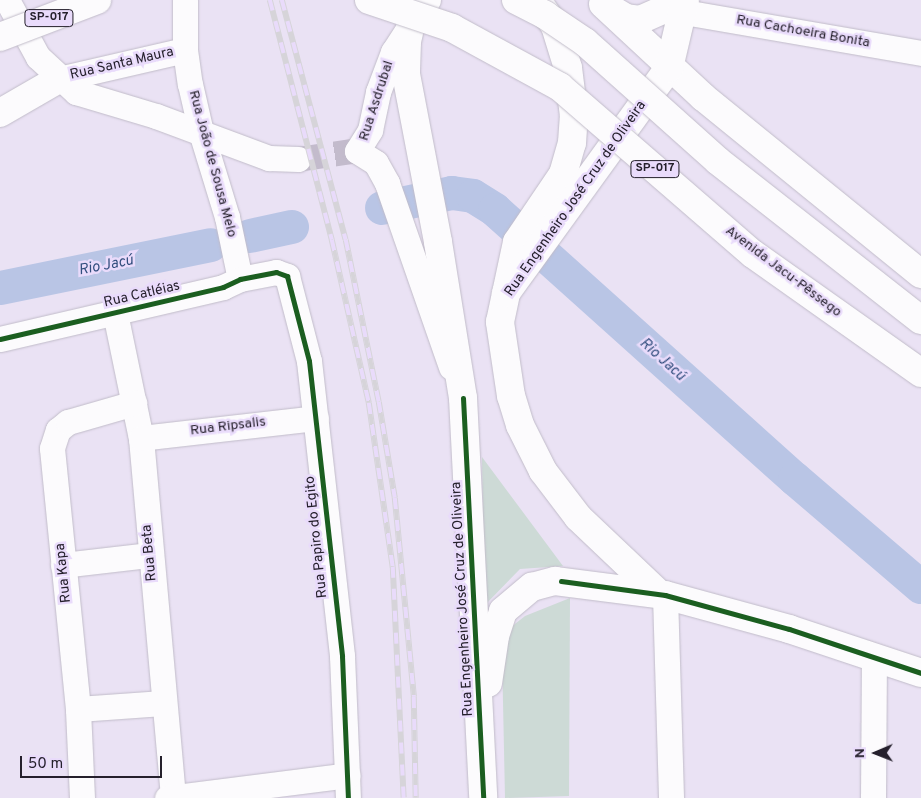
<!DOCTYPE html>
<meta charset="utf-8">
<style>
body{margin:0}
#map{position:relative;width:921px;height:798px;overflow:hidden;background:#eae2f4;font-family:Overpass,sans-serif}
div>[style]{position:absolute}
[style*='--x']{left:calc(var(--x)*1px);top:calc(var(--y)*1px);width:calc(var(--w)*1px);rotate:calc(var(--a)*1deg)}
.green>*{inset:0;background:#cddad6}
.river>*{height:34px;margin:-17px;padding:0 17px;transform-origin:17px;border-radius:17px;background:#b9c5e5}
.minor-tunnel>*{height:25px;margin-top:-12.5px;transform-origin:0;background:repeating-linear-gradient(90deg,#c3bbcc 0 25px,transparent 0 37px)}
.roads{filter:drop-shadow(0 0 1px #c1bcc9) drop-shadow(0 0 1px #c1bcc9)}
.minor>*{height:25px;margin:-12.5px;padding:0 12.5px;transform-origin:12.5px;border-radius:12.5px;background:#fcfbfd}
.major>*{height:28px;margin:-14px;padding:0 14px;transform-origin:14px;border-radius:14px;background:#fcfbfd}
.highway>*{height:28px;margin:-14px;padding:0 14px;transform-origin:14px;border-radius:14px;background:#fcfbfd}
.rail>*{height:5.5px;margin-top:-2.75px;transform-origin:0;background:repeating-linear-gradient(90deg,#e9dbfb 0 11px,#d6d4d9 0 22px);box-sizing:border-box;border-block:1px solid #d6d4d9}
.bridges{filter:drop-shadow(0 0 1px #c1bcc9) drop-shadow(0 0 1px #c1bcc9)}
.highway-bridge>*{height:28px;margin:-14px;padding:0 14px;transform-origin:14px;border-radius:14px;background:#fcfbfd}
.cycleway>*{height:5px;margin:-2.5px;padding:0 2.5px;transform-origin:2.5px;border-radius:2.5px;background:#1b5e20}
span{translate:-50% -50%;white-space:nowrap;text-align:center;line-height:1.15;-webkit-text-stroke:5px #e9dbfb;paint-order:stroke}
.shield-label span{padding:1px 4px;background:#e9dbfb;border:1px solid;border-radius:4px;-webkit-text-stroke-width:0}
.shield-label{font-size:12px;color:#25202c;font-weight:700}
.street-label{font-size:14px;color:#25202c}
.water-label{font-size:15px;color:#324e7e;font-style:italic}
.north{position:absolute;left:851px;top:728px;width:50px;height:50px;-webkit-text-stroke:4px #e9dbfb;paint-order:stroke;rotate:269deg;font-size:14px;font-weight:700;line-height:20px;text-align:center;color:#25202c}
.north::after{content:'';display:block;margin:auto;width:18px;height:22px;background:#25202c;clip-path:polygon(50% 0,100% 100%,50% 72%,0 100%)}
.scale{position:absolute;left:20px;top:756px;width:142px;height:22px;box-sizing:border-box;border:2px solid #25202c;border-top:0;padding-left:6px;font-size:15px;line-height:18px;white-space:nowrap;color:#25202c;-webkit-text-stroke:4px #e9dbfb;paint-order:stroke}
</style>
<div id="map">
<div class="green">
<i style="clip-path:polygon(482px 457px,563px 566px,520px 569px,484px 606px)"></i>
<i style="clip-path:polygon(570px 598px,569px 796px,505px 798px,502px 653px,506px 631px,525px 616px)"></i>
</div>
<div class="river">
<i style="--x:382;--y:208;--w:72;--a:-12.1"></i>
<i style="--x:452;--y:193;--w:21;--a:8"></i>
<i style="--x:473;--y:196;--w:26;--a:32"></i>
<i style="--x:495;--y:210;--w:403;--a:41.9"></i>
<i style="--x:795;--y:479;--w:166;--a:40.6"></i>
<i style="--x:250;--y:236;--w:43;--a:-12.1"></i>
<i style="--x:0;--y:288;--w:215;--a:-11.5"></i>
</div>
<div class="minor-tunnel">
<i style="--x:298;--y:159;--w:55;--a:-8.4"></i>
</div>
<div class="roads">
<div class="minor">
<i style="--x:7;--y:0;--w:65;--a:61.5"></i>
<i style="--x:38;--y:57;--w:52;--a:42.6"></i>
<i style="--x:76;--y:92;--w:84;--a:16.7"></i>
<i style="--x:156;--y:116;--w:121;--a:20.4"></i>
<i style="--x:269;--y:158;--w:29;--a:2"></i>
<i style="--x:185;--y:0;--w:50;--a:90"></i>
<i style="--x:185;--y:50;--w:34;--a:82"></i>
<i style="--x:190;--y:84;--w:49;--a:77.1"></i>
<i style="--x:201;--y:132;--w:89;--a:73"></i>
<i style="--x:227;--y:217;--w:63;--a:78.2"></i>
<i style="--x:684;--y:12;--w:241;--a:9.8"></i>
<i style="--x:59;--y:79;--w:129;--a:-13"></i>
<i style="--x:357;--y:151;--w:22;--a:32"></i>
<i style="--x:376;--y:163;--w:23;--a:61"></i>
<i style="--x:387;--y:183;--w:195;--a:70.8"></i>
<i style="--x:357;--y:151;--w:25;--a:-58"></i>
<i style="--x:370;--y:130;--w:39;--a:-78"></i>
<i style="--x:378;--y:92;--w:43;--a:-69.4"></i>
<i style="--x:393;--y:52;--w:33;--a:-57"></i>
<i style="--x:115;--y:313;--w:128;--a:78.3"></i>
<i style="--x:141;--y:438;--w:360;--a:84.9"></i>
<i style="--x:0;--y:339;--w:229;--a:-13.1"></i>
<i style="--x:223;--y:287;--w:19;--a:-25"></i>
<i style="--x:240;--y:279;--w:37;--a:-11"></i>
<i style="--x:276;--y:272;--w:12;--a:20"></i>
<i style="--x:287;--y:276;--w:88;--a:75.5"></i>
<i style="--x:309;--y:361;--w:297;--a:83.6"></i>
<i style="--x:342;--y:656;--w:142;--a:87.6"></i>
<i style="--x:141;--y:438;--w:176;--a:-6.5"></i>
<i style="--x:63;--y:565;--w:88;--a:-6.6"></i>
<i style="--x:665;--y:595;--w:203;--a:88.3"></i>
<i style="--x:78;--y:709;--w:85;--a:-4"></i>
<i style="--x:82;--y:798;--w:89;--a:-92.6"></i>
<i style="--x:78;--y:709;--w:262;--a:-95.7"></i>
<i style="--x:52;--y:448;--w:19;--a:-72"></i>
<i style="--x:58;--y:430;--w:13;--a:-39"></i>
<i style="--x:68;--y:422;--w:69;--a:-16.1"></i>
<i style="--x:167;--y:798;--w:182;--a:-7.2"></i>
<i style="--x:873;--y:798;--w:142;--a:-89.6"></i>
</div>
<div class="major">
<i style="--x:427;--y:0;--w:29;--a:124"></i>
<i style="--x:411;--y:24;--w:18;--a:103"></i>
<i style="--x:407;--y:42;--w:32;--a:92"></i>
<i style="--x:406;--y:74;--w:171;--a:79.2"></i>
<i style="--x:438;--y:242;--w:158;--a:80.9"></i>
<i style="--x:463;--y:398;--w:400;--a:87.1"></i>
<i style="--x:603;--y:4;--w:137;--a:42.9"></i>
<i style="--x:703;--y:97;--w:281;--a:39.1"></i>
<i style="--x:611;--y:9;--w:17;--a:31"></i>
<i style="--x:626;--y:18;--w:14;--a:8"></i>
<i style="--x:640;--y:20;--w:24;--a:-24"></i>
<i style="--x:662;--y:10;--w:12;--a:-55"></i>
<i style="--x:507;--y:289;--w:48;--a:-78"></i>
<i style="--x:517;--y:242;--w:82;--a:-55.9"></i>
<i style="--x:563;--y:174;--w:32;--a:-74"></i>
<i style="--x:572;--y:143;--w:27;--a:-86"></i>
<i style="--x:574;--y:116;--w:48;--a:-97.1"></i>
<i style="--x:568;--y:68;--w:44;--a:-107.2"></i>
<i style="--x:555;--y:26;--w:19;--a:-125"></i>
<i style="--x:658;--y:593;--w:110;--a:-136.5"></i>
<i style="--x:578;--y:517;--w:58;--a:-127.3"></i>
<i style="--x:543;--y:471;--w:51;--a:-116.6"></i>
<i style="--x:520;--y:425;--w:30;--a:-107"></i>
<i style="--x:511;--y:396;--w:75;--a:-98.5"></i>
<i style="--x:500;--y:322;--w:30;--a:-78"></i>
<i style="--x:506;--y:293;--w:278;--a:-54.1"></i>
<i style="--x:669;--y:68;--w:70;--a:-76.8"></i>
<i style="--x:488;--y:683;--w:48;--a:-81.5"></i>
<i style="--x:495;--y:636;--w:26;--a:-72"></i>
<i style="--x:503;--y:611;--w:38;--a:-40"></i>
<i style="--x:532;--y:587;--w:24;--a:-15"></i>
<i style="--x:555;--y:581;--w:111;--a:7.3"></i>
<i style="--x:665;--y:595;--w:129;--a:15.3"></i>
<i style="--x:789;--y:629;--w:139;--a:18.4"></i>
</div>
<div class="highway">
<i style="--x:0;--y:113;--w:68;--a:-30"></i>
</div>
</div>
<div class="rail">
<i style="--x:270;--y:0;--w:248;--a:75.5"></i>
<i style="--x:332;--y:240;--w:167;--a:77.2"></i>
<i style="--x:369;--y:403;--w:166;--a:81.7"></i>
<i style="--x:393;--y:567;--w:231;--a:87.3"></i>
<i style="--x:282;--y:0;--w:248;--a:75.1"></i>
<i style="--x:346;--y:240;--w:165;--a:78.5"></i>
<i style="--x:379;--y:402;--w:97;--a:80.5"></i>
<i style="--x:395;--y:498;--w:200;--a:84.5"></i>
<i style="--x:414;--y:697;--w:101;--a:88.9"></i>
</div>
<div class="bridges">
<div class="highway-bridge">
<i style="--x:369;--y:0;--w:88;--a:18.6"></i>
<i style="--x:452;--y:28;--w:123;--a:28.6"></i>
<i style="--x:560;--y:87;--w:255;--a:40.9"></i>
<i style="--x:753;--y:254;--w:206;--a:35.3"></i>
<i style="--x:516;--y:0;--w:33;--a:27"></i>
<i style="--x:545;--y:15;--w:48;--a:34"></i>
<i style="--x:585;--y:42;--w:178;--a:41.8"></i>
<i style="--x:718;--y:161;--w:258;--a:38.1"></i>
<i style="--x:0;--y:37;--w:104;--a:-20.9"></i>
</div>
</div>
<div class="cycleway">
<i style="--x:0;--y:339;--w:229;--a:-13.1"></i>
<i style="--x:223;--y:287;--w:19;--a:-25"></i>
<i style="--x:240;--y:279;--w:37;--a:-11"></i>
<i style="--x:276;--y:272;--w:12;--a:20"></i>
<i style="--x:287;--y:276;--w:88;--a:75.5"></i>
<i style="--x:309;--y:361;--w:297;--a:83.6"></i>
<i style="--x:342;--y:656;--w:142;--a:87.6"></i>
<i style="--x:463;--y:398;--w:400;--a:87.1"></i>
<i style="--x:561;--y:581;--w:105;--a:7.7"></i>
<i style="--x:665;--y:595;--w:129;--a:15.3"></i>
<i style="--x:789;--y:629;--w:139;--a:18.4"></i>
</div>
<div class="shield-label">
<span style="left:49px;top:18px">SP-017</span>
<span style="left:655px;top:169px">SP-017</span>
</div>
<div class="street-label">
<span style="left:803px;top:32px;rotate:10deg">Rua Cachoeira Bonita</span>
<span style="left:122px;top:64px;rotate:-13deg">Rua Santa Maura</span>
<span style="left:377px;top:101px;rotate:-72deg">Rua Asdrubal</span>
<span style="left:212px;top:164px;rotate:75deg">Rua João de Sousa Melo</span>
<span style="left:576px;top:199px;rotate:-55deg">Rua Engenheiro José Cruz de Oliveira</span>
<span style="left:783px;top:272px;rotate:37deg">Avenida Jacu-Pêssego</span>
<span style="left:142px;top:295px;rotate:-13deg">Rua Catléias</span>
<span style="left:228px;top:427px;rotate:-7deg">Rua Ripsalis</span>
<span style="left:317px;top:537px;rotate:-96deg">Rua Papiro do Egito</span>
<span style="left:150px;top:553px;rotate:-95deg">Rua Beta</span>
<span style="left:64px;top:573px;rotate:-96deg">Rua Kapa</span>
<span style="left:463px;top:599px;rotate:-93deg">Rua Engenheiro José Cruz de Oliveira</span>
</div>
<div class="water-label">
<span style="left:106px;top:266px;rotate:-11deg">Rio Jacú</span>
<span style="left:662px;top:360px;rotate:42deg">Rio Jacú</span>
</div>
<div class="north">N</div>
<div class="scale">50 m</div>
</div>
